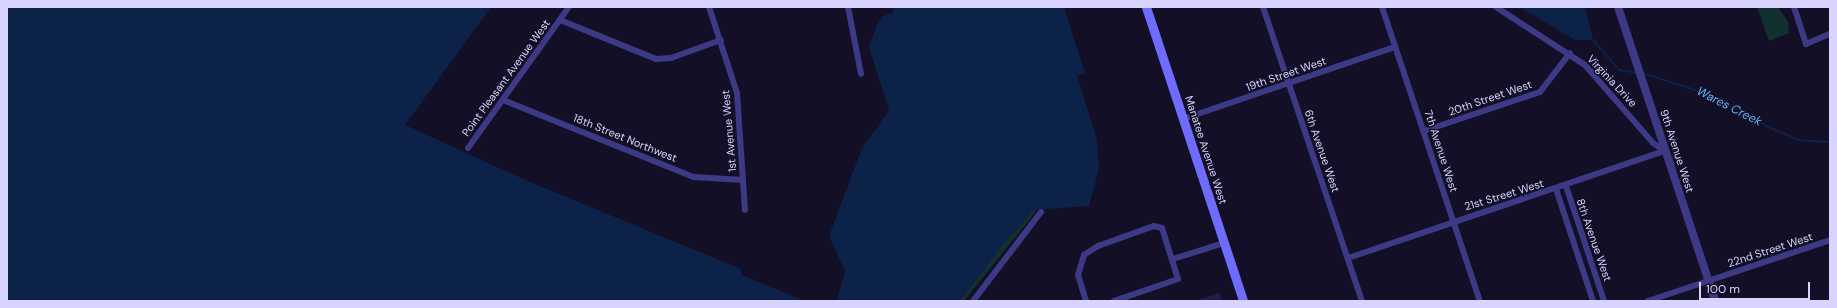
<!DOCTYPE html>
<style>
body{margin:0}
#map{position:relative;width:1837px;height:308px;overflow:hidden;background:#130f26;font-family:"DM Sans",sans-serif}
div>[style]{position:absolute}
[style*='--x']{left:calc(var(--x)*1px);top:calc(var(--y)*1px);width:calc(var(--w)*1px);rotate:calc(var(--a)*1deg)}
.green>*{inset:0;background:#12302f}
.water>*{inset:0;background:#0c2248}
.stream>*{height:2px;margin:-1px;padding:0 1px;transform-origin:1px;border-radius:1px;background:#0c2248}
.building>*{inset:0;background:#241b47}
.minor>*{height:6px;margin:-3px;padding:0 3px;transform-origin:3px;border-radius:3px;background:#3d3a85}
.tertiary>*{height:8px;margin:-4px;padding:0 4px;transform-origin:4px;border-radius:4px;background:#3d3a85}
.secondary>*{height:9px;margin:-4.5px;padding:0 4.5px;transform-origin:4.5px;border-radius:4.5px;background:#6f6bff}
span{translate:-50% -50%;white-space:nowrap;text-align:center;line-height:1.15;-webkit-text-stroke:3px #130f26;paint-order:stroke}
.street-label{font-size:11px;color:#d9d4ff}
.water-label{font-size:12px;color:#62b6ff;font-style:italic}
.frame{position:absolute;inset:0;border:8px solid #d9d4ff;pointer-events:none}
.scale{position:absolute;left:1699px;top:282px;width:111px;height:18px;box-sizing:border-box;border:2px solid #d9d4ff;border-top:0;padding-left:5px;font-size:12px;line-height:14px;white-space:nowrap;color:#d9d4ff;-webkit-text-stroke:3px #130f26;paint-order:stroke}
</style>
<div id="map">
<div class="green">
<i style="clip-path:polygon(1757px 7px,1778px 7px,1788px 22px,1789px 33px,1769px 41px)"></i>
<i style="clip-path:polygon(1033px 210px,1037px 210px,964px 301px,960px 301px,1002px 245px)"></i>
</div>
<div class="water">
<i style="clip-path:polygon(7px 7px,491px 7px,405px 125px,530px 182px,741px 269px,741px 275px,805px 301px,7px 301px)"></i>
<i style="clip-path:polygon(892px 7px,1064px 7px,1085px 73px,1077px 76px,1097px 140px,1099px 168px,1089px 206px,1033px 210px,1002px 245px,960px 301px,832px 301px,837px 300px,845px 271px,829px 236px,862px 148px,889px 111px,869px 47px,877px 25px,883px 16px,893px 13px)"></i>
<i style="clip-path:polygon(1519px 7px,1585px 7px,1593px 40px,1575px 40px)"></i>
</div>
<div class="stream">
<i style="--x:1593;--y:40;--w:40;--a:49"></i>
<i style="--x:1619;--y:70;--w:19;--a:9"></i>
<i style="--x:1642;--y:73;--w:66;--a:17.6"></i>
<i style="--x:1705;--y:93;--w:77;--a:27.9"></i>
<i style="--x:1773;--y:129;--w:28;--a:23"></i>
<i style="--x:1799;--y:140;--w:31;--a:4"></i>
</div>
<div class="building">
<i style="clip-path:polygon(1219px 293px,1222px 301px,1197px 301px,1197px 300px)"></i>
</div>
<div class="minor">
<i style="--x:709;--y:7;--w:90;--a:72"></i>
<i style="--x:737;--y:93;--w:117;--a:86.1"></i>
<i style="--x:848;--y:7;--w:68;--a:79"></i>
<i style="--x:1263;--y:7;--w:310;--a:71.4"></i>
<i style="--x:1382;--y:7;--w:310;--a:71.6"></i>
<i style="--x:1496;--y:7;--w:106;--a:33.1"></i>
<i style="--x:1585;--y:65;--w:103;--a:48.9"></i>
<i style="--x:1653;--y:143;--w:14;--a:34"></i>
<i style="--x:1794;--y:7;--w:39;--a:72"></i>
<i style="--x:1806;--y:44;--w:26;--a:-23"></i>
<i style="--x:560;--y:20;--w:104;--a:22.1"></i>
<i style="--x:656;--y:59;--w:15;--a:-4"></i>
<i style="--x:671;--y:58;--w:53;--a:-19.8"></i>
<i style="--x:503;--y:100;--w:206;--a:22"></i>
<i style="--x:694;--y:177;--w:49;--a:3.5"></i>
<i style="--x:1183;--y:119;--w:224;--a:-18.8"></i>
<i style="--x:1424;--y:131;--w:122;--a:-18.6"></i>
<i style="--x:1540;--y:92;--w:49;--a:-52.4"></i>
<i style="--x:468;--y:148;--w:173;--a:-54.4"></i>
<i style="--x:1566;--y:186;--w:121;--a:71.7"></i>
<i style="--x:1556;--y:189;--w:118;--a:71.7"></i>
<i style="--x:1348;--y:258;--w:335;--a:-18.7"></i>
<i style="--x:1173;--y:259;--w:53;--a:-17.4"></i>
<i style="--x:973;--y:301;--w:112;--a:-52.6"></i>
<i style="--x:1086;--y:301;--w:27;--a:-107"></i>
<i style="--x:1078;--y:275;--w:21;--a:-73"></i>
<i style="--x:1084;--y:255;--w:17;--a:-33"></i>
<i style="--x:1098;--y:246;--w:59;--a:-19.7"></i>
<i style="--x:1154;--y:226;--w:8;--a:14"></i>
<i style="--x:1162;--y:228;--w:53;--a:72.6"></i>
<i style="--x:1178;--y:279;--w:68;--a:161"></i>
<i style="--x:1648;--y:301;--w:192;--a:-18.5"></i>
</div>
<div class="tertiary">
<i style="--x:1618;--y:7;--w:310;--a:71.7"></i>
</div>
<div class="secondary">
<i style="--x:1146;--y:7;--w:310;--a:71.7"></i>
</div>
<div class="street-label">
<span style="left:1286px;top:74px;rotate:-19deg">19th Street West</span>
<span style="left:506px;top:78px;rotate:-54deg">Point Pleasant Avenue West</span>
<span style="left:1612px;top:81px;rotate:47deg">Virginia Drive</span>
<span style="left:1490px;top:98px;rotate:-19deg">20th Street West</span>
<span style="left:729px;top:131px;rotate:-95deg">1st Avenue West</span>
<span style="left:625px;top:138px;rotate:22deg">18th Street Northwest</span>
<span style="left:1206px;top:150px;rotate:72deg">Manatee Avenue West</span>
<span style="left:1322px;top:151px;rotate:71deg">6th Avenue West</span>
<span style="left:1441px;top:151px;rotate:72deg">7th Avenue West</span>
<span style="left:1677px;top:151px;rotate:72deg">9th Avenue West</span>
<span style="left:1504px;top:195px;rotate:-17deg">21st Street West</span>
<span style="left:1594px;top:240px;rotate:71deg">8th Avenue West</span>
<span style="left:1770px;top:250px;rotate:-18deg">22nd Street West</span>
</div>
<div class="water-label">
<span style="left:1729px;top:107px;rotate:27deg">Wares Creek</span>
</div>
<div class="frame"></div>
<div class="scale">100 m</div>
</div>
